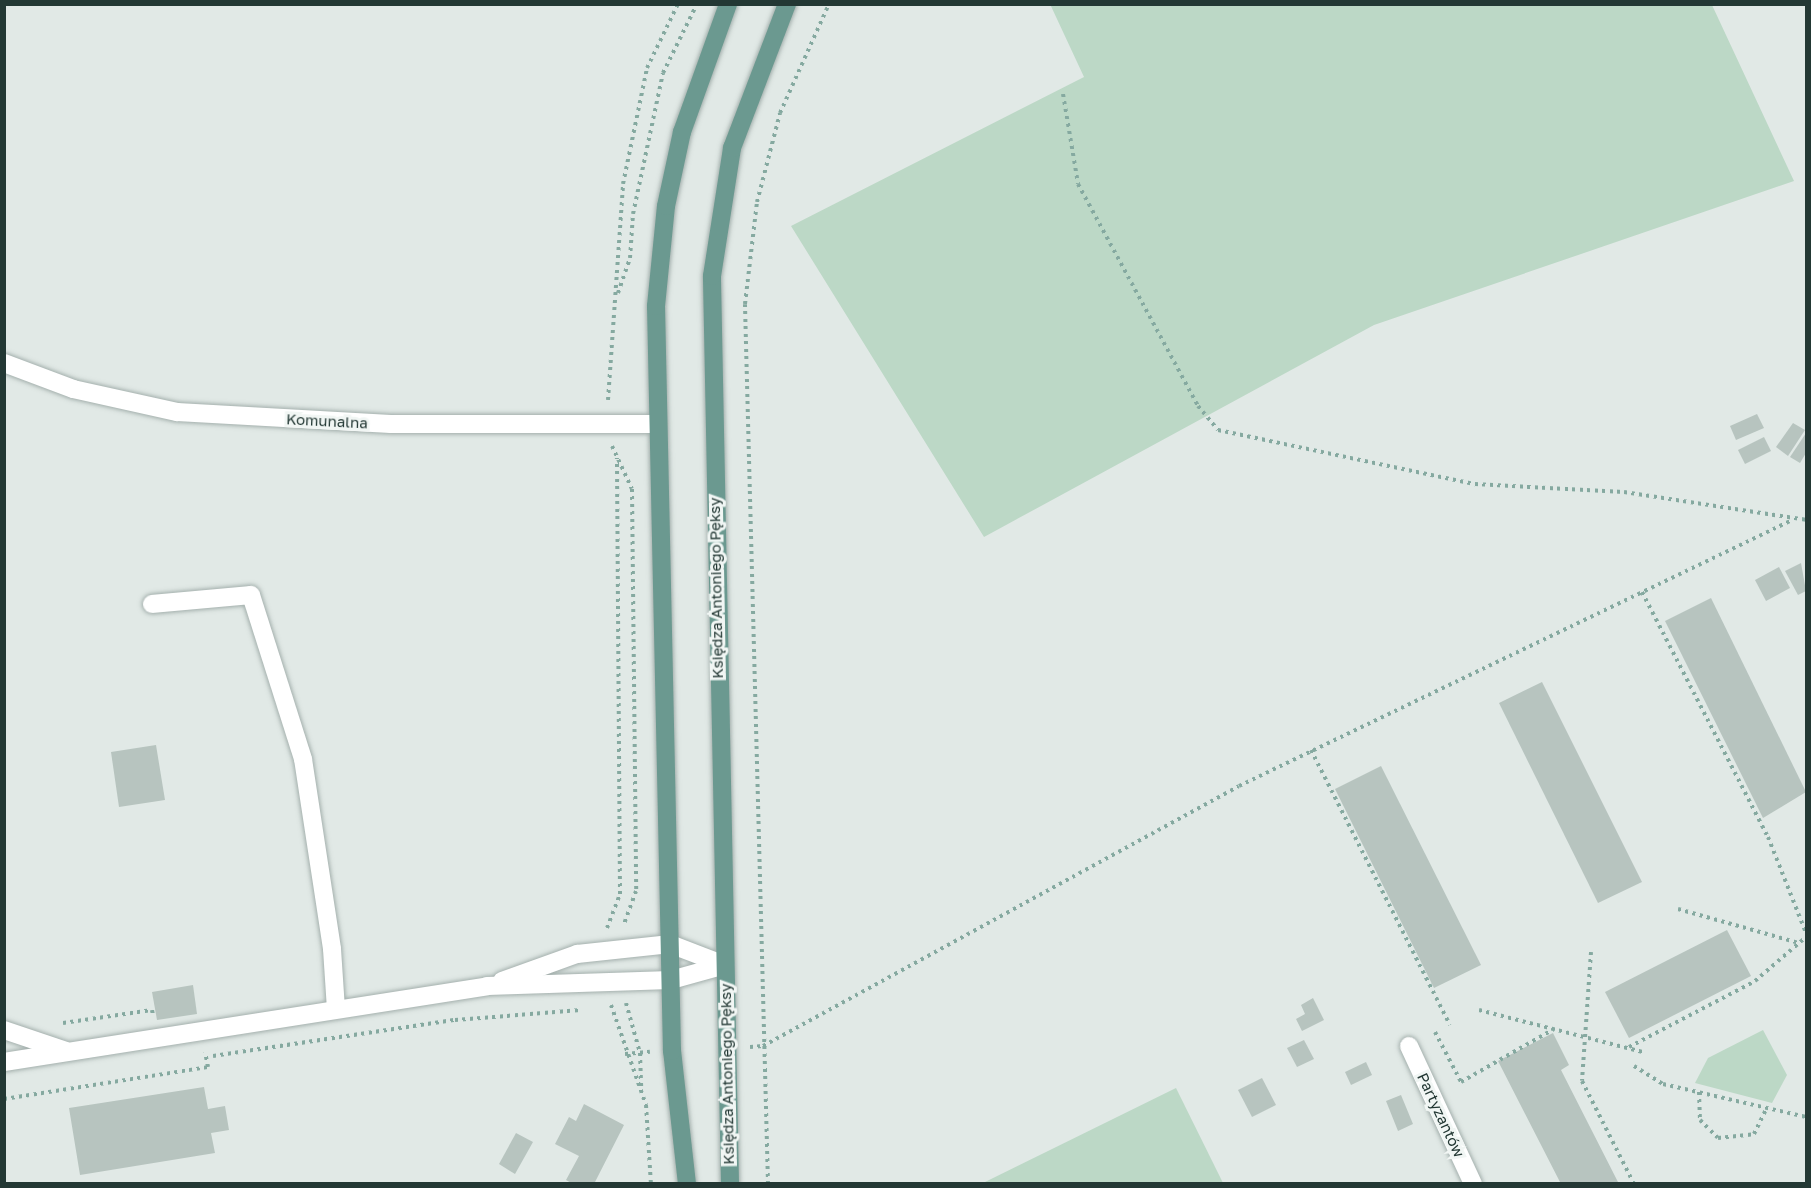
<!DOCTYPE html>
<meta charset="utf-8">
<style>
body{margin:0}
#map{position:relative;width:1811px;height:1188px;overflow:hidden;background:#e1e9e6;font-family:"Golos Text",sans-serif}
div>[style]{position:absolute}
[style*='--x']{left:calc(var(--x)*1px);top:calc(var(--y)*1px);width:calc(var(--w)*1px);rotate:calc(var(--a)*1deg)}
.green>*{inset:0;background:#bcd8c6}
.building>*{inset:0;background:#b7c4bf}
.path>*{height:4px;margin-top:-2px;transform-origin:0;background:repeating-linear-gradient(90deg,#85a9a0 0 3px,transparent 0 7.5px)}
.roads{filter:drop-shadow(0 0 2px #a4b0ad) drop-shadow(0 0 2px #a4b0ad)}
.minor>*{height:18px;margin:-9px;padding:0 9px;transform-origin:9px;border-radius:9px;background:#fff}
.major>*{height:18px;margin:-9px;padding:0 9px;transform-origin:9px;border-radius:9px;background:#6b9990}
span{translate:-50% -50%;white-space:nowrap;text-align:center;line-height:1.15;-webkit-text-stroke:6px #f1f6f4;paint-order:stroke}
.street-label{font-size:15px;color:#233834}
.frame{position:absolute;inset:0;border:6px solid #233834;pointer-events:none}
</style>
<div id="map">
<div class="green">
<i style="clip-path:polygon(1050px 4px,1712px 5px,1794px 181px,1374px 325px,984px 537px,791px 226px,1084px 77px)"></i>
<i style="clip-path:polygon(1763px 1030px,1787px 1075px,1772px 1103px,1695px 1083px,1708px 1058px)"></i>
<i style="clip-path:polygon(1176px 1088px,1223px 1183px,983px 1183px)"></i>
</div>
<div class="building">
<i style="clip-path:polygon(1757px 414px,1764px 428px,1736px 440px,1730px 426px)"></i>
<i style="clip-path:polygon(1793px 423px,1805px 430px,1788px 456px,1776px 447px)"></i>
<i style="clip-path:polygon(1806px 433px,1806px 453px,1800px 463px,1790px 457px)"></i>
<i style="clip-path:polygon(1764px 437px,1771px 451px,1745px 464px,1738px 450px)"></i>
<i style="clip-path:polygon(1801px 563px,1806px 591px,1798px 595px,1785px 571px)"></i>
<i style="clip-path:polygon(1779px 567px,1790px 588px,1766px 601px,1755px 580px)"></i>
<i style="clip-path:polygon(1711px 598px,1806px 792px,1763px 818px,1665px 621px)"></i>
<i style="clip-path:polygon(1542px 682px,1642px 882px,1598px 903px,1499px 703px)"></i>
<i style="clip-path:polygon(156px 745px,165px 800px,119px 807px,111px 752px)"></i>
<i style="clip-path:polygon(1381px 766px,1481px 965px,1434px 988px,1335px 789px)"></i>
<i style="clip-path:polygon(1727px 930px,1751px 976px,1629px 1038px,1605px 992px)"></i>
<i style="clip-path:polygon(193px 985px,197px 1014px,157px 1020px,152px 992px)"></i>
<i style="clip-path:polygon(1313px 998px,1324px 1020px,1302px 1031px,1296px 1019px,1305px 1014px,1301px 1005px)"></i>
<i style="clip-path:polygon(1553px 1033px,1569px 1065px,1561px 1070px,1619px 1184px,1561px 1184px,1498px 1061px)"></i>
<i style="clip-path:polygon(1304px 1040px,1314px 1059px,1297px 1067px,1287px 1048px)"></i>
<i style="clip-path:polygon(1366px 1062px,1372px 1075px,1351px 1085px,1345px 1072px)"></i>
<i style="clip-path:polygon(1262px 1078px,1276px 1105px,1252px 1117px,1238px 1090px)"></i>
<i style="clip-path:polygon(204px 1087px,208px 1109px,225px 1106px,229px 1130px,211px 1133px,215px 1153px,80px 1175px,69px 1108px)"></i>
<i style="clip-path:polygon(1401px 1095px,1413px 1124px,1398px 1131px,1386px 1101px)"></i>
<i style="clip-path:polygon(584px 1104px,624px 1125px,594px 1184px,573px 1184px,566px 1180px,579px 1156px,555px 1144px,569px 1117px,576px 1121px)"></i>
<i style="clip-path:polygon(516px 1133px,533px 1142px,515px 1174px,499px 1164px)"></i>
</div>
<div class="path">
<i style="--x:1063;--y:94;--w:91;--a:80.5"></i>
<i style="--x:1078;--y:184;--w:252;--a:61.6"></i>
<i style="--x:1198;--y:406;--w:31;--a:50"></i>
<i style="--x:1218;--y:430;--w:263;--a:11.9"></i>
<i style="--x:1475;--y:484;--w:149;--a:3.1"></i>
<i style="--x:1624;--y:492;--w:184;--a:8.7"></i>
<i style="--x:618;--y:293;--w:37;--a:-71"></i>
<i style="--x:630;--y:258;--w:44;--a:-86.1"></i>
<i style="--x:633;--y:214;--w:144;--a:-78"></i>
<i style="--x:663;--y:73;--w:77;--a:-63.8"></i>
<i style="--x:608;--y:400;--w:217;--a:-86"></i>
<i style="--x:623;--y:184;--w:118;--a:-78.3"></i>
<i style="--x:647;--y:68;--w:71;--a:-64.2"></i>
<i style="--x:612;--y:446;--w:47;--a:65.1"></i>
<i style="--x:632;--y:489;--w:402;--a:89.4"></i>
<i style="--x:636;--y:891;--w:35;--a:110"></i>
<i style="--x:1642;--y:592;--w:276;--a:62.8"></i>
<i style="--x:1768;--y:837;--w:103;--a:68.4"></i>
<i style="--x:1311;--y:750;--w:308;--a:63.2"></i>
<i style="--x:1678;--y:909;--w:126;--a:15.7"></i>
<i style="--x:607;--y:928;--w:36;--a:-69"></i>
<i style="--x:620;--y:894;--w:436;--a:-90.4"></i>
<i style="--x:1591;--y:952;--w:129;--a:94"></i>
<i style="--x:1582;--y:1081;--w:115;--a:63.2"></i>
<i style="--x:626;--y:1003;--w:52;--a:74.4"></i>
<i style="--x:640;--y:1053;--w:33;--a:88"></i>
<i style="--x:611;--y:1005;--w:106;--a:70.7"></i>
<i style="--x:646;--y:1105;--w:79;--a:86.4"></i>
<i style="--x:1479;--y:1010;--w:172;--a:14.4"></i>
<i style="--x:63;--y:1023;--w:90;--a:-8.3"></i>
<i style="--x:152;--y:1010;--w:5;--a:79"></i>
<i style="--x:1435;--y:1032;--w:56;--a:62.5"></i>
<i style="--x:1461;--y:1082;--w:107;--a:-29.7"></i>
<i style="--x:750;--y:1047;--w:13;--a:-4"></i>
<i style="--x:763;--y:1046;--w:542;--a:-28.64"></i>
<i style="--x:1239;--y:786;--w:611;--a:-25.68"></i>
<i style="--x:1629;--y:1047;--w:142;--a:-27.6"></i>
<i style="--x:1755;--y:981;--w:67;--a:-40.8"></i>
<i style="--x:625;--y:1054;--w:25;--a:-5"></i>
<i style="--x:213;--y:1056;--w:245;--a:-8.5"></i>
<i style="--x:455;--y:1020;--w:126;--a:-4.5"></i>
<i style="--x:1634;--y:1066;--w:34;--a:32"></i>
<i style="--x:1663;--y:1084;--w:147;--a:13"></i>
<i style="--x:1699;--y:1092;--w:28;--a:88"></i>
<i style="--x:1700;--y:1120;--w:25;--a:45"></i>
<i style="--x:1718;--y:1138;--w:36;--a:-6"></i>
<i style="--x:1754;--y:1134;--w:28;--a:-64"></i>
<i style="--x:4;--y:1099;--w:206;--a:-8.9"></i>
<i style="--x:208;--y:1067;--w:15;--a:-101"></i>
<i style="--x:768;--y:1184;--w:880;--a:-91.5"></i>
<i style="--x:745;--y:304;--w:103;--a:-83.3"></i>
<i style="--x:757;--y:202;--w:92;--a:-75.5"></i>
<i style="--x:780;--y:113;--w:120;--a:-65.8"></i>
</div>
<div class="roads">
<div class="minor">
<i style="--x:4;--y:363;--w:74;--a:20.6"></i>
<i style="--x:73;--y:389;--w:107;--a:12.5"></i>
<i style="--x:177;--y:412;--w:214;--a:3.2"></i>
<i style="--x:391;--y:424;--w:267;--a:0"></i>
<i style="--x:152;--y:604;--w:99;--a:-5.2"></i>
<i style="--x:251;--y:595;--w:172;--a:72.4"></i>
<i style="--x:303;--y:759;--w:192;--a:81.3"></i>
<i style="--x:332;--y:949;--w:60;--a:86.2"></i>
<i style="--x:502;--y:981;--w:80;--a:-19.8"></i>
<i style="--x:577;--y:954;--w:94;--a:-6.1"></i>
<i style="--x:670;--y:944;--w:59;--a:20.9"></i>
<i style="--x:4;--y:1030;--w:65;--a:18.7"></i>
<i style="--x:1409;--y:1046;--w:152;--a:65.1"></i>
<i style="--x:4;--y:1062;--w:489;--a:-8.9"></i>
<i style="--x:487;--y:986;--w:184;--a:-1.9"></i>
<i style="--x:671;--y:980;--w:56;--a:-15.5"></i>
</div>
<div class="major">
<i style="--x:687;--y:1184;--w:134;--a:-96.4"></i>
<i style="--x:672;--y:1051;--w:745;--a:-91.23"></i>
<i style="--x:656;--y:306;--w:100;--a:-84.3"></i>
<i style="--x:666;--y:206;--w:76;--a:-77.8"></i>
<i style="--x:682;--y:132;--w:136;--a:-70.2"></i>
<i style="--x:730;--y:1184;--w:908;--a:-91.14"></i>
<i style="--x:712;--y:276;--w:130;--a:-81.1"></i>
<i style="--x:732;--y:148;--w:154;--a:-69.1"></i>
</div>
</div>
<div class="street-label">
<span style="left:327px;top:421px;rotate:3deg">Komunalna</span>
<span style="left:716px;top:588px;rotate:-91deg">Księdza Antoniego Pęksy</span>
<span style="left:727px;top:1074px;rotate:-91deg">Księdza Antoniego Pęksy</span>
<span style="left:1441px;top:1115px;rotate:65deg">Partyzantów</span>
</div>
<div class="frame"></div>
</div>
